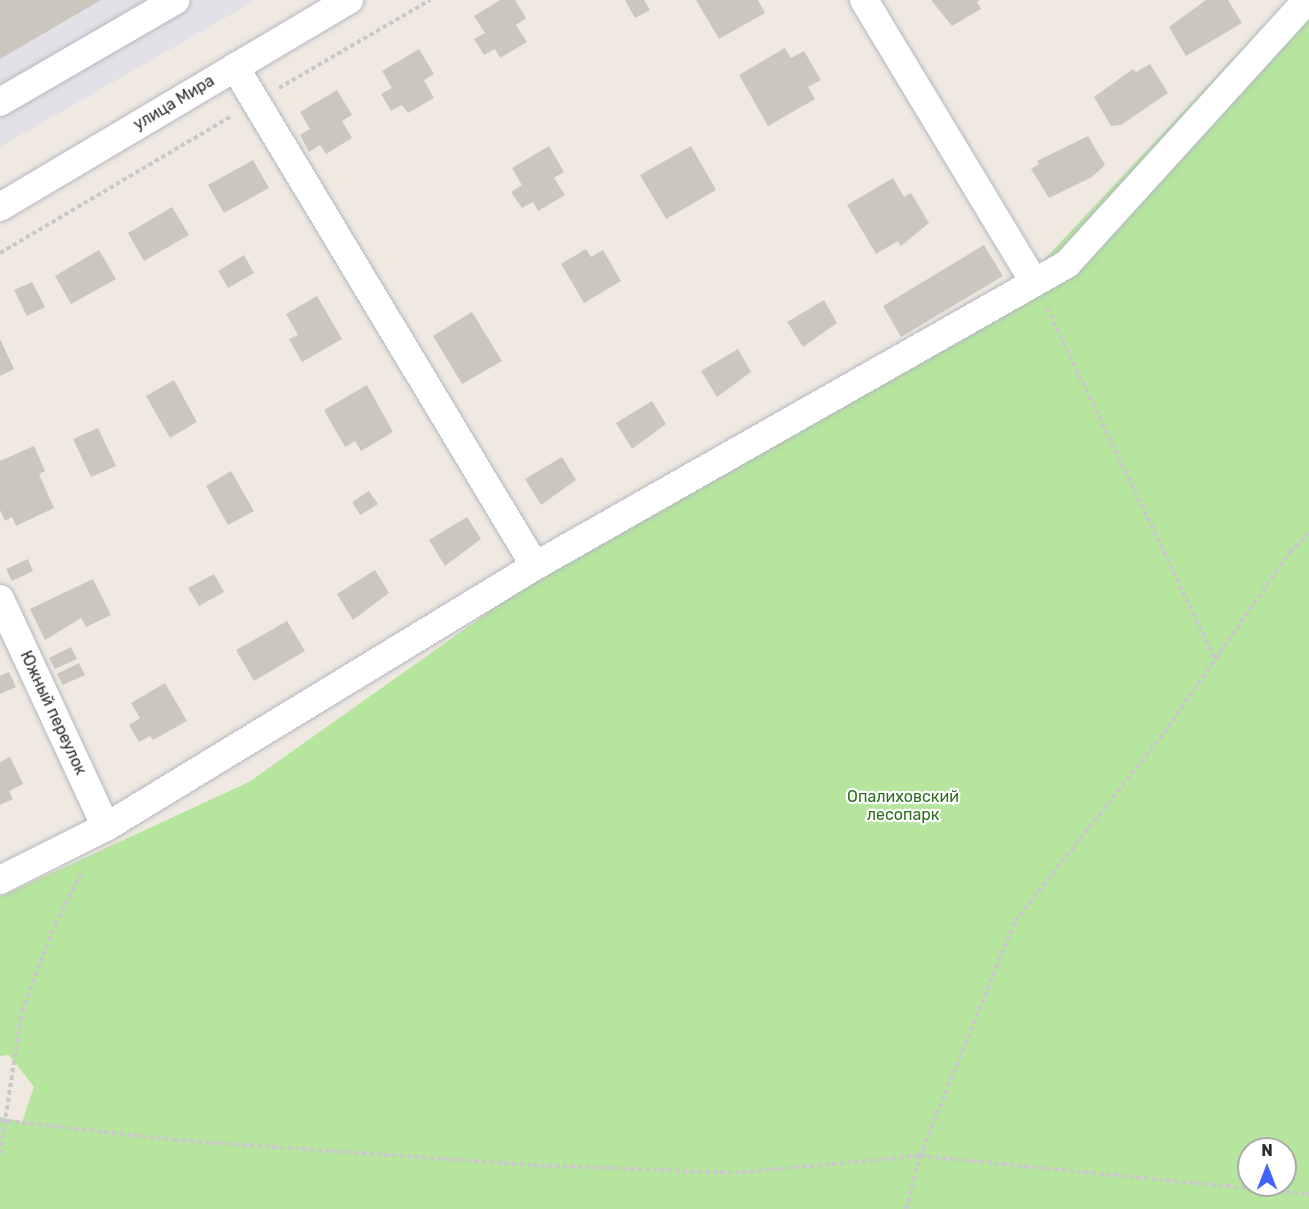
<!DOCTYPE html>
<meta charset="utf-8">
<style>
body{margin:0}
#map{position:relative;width:1309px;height:1209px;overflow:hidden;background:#efe9e1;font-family:Rubik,sans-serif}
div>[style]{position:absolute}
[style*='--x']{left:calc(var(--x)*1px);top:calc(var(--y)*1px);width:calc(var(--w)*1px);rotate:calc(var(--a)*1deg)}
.industrial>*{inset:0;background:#e3e1e8}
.green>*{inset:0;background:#b6e59e}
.building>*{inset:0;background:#cbc7bf}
.path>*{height:4px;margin-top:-2px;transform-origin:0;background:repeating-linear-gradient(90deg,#c9c9c9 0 4.5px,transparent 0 7.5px)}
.roads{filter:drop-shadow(0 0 2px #b4b7c1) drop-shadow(0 0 2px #b4b7c1)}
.minor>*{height:28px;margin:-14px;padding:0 14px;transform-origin:14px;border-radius:14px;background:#fff}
span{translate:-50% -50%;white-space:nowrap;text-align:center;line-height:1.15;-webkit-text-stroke:4.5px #fff;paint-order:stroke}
.street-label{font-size:16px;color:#2e2e2e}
.park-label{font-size:16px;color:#2c6e1b}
.north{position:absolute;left:1237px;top:1137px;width:60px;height:60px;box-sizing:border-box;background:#fff;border:2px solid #ababab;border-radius:50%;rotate:0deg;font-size:16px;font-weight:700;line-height:24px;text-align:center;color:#2e2e2e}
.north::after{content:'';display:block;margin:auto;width:21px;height:27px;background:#4264fb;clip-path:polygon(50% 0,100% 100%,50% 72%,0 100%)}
</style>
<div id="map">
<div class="industrial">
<i style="clip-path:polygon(0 0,256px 0,0 147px)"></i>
</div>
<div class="green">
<i style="clip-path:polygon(evenodd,1288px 0,1309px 0,1309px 1209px,0 1209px,0 1117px,22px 1122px,34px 1087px,9px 1055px,0 1056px,0 897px,249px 782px,548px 570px,547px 545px,1043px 261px,1288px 0,1249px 1149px,1285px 1149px,1285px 1185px,1249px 1185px,1249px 1149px)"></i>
</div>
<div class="building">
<i style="clip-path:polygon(0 0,101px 0,0 59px)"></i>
<i style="clip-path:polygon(500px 0,515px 0,526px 18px,516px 25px,527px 42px,500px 58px,495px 49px,484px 55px,474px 39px,485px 33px,474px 16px)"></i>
<i style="clip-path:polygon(625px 0,644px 0,650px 10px,635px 18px)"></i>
<i style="clip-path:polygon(696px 0,758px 0,765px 13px,719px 39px)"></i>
<i style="clip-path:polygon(931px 0,980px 0,977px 2px,981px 9px,952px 26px)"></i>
<i style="clip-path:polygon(1206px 0,1228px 0,1242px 23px,1186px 56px,1169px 27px)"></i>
<i style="clip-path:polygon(785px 48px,791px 58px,804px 51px,821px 80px,808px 87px,815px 99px,768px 126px,739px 75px)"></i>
<i style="clip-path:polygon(419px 49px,434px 74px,424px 80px,434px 98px,408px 113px,402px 105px,391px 111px,381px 94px,392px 88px,382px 71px)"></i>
<i style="clip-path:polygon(1150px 64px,1168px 93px,1121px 125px,1111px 126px,1094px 97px,1133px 69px,1136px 72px)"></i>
<i style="clip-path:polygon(337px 90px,352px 115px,342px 121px,352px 138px,326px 154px,320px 145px,309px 152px,300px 135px,310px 129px,300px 112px)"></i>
<i style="clip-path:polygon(1088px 136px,1105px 165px,1092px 177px,1049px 198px,1031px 169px,1039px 164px,1037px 161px)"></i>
<i style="clip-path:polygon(549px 146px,564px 172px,554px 178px,565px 195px,538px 211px,533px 202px,522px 208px,511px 192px,522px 185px,512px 168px)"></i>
<i style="clip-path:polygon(691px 146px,716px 190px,666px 219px,640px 175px)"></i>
<i style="clip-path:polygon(253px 160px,269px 188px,224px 213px,208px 185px)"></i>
<i style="clip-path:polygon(893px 178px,904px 197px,911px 193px,929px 223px,901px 246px,898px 241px,876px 254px,847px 205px)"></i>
<i style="clip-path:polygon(172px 207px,189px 235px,144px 261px,128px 233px)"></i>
<i style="clip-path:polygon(984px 245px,1003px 276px,901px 337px,883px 306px)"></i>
<i style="clip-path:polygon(586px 249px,591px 257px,603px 250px,621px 281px,584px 303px,561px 264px)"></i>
<i style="clip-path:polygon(99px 250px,116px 279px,71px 304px,55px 276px)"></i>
<i style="clip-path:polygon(244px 255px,254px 273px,228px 288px,218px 271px)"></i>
<i style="clip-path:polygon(32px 282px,45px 307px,27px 316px,14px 290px)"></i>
<i style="clip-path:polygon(317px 296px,342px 339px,302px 362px,289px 339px,298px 335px,286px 314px)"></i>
<i style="clip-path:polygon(824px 300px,837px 323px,803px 347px,787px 322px)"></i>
<i style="clip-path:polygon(472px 312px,502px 361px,462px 384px,433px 336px)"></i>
<i style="clip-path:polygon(0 339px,14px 369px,0 376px)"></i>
<i style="clip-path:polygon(738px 349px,751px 372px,717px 397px,701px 371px)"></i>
<i style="clip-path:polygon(174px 380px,197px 422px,170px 438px,146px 396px)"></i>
<i style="clip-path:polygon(367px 385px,393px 432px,361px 451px,355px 441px,345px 447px,324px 410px)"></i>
<i style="clip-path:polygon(652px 401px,666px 424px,632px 449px,616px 423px)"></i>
<i style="clip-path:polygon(98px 428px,116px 466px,91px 477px,73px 439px)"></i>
<i style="clip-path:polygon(34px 446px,45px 471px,39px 474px,54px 508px,16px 526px,12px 517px,5px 521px,0 510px,0 461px)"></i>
<i style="clip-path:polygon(562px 457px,576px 480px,541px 505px,525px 479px)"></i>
<i style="clip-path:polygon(231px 471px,254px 511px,228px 525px,206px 486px)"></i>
<i style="clip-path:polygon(369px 491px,378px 504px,360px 515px,352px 502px)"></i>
<i style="clip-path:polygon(467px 517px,481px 539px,445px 566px,429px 540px)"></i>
<i style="clip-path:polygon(28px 559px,33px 571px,12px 581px,6px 569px)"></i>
<i style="clip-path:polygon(375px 570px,389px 593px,353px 620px,337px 594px)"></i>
<i style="clip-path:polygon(214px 574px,224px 592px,199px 606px,188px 588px)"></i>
<i style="clip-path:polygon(93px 579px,111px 615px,86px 627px,81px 618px,45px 640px,30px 609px)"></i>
<i style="clip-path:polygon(287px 621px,305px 651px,254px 681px,236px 650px)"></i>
<i style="clip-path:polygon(71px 647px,77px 659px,55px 669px,49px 658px)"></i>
<i style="clip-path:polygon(79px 663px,85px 675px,63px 685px,57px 674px)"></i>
<i style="clip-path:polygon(9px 672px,16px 687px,0 694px,0 676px)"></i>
<i style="clip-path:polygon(165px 683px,187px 721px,153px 740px,150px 736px,139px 742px,129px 725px,140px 718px,131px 703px)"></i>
<i style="clip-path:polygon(10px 757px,23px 784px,9px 791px,13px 799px,0 805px,0 762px)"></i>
</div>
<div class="path">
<i style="--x:279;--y:88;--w:175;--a:-30.2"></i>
<i style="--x:0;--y:253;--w:269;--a:-30.6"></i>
<i style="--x:1047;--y:308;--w:391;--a:64.4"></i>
<i style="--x:0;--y:1120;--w:176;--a:6.5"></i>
<i style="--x:175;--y:1140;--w:359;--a:4"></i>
<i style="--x:533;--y:1165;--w:202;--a:2.3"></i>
<i style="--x:735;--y:1173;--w:186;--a:-5.3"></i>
<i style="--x:920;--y:1156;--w:391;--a:5.6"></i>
<i style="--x:0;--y:1154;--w:145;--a:-81.3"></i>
<i style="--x:22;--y:1011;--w:93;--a:-69.2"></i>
<i style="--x:55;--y:924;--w:61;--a:-62.6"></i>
<i style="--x:906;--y:1209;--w:55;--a:-75.2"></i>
<i style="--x:920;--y:1156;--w:253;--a:-68"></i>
<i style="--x:1015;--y:921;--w:240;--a:-51.6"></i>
<i style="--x:1164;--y:733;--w:221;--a:-55.2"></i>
<i style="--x:1290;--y:552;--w:28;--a:-46"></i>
</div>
<div class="roads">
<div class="minor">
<i style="--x:864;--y:0;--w:329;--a:58.9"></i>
<i style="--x:235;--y:67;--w:582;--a:58.99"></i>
<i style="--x:0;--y:102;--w:203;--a:-30.1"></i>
<i style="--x:0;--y:207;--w:406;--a:-30.7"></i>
<i style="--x:0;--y:599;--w:251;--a:65.1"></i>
<i style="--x:0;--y:880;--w:119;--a:-26.6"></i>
<i style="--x:106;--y:827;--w:502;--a:-31.32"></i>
<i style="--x:535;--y:566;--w:612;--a:-29.58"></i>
<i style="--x:1067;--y:264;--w:357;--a:-47.7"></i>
</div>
</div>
<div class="street-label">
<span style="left:174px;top:103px;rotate:-31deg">улица Мира</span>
<span style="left:53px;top:713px;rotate:65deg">Южный переулок</span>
</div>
<div class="park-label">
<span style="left:903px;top:806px">Опалиховский<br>лесопарк</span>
</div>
<div class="north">N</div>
</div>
